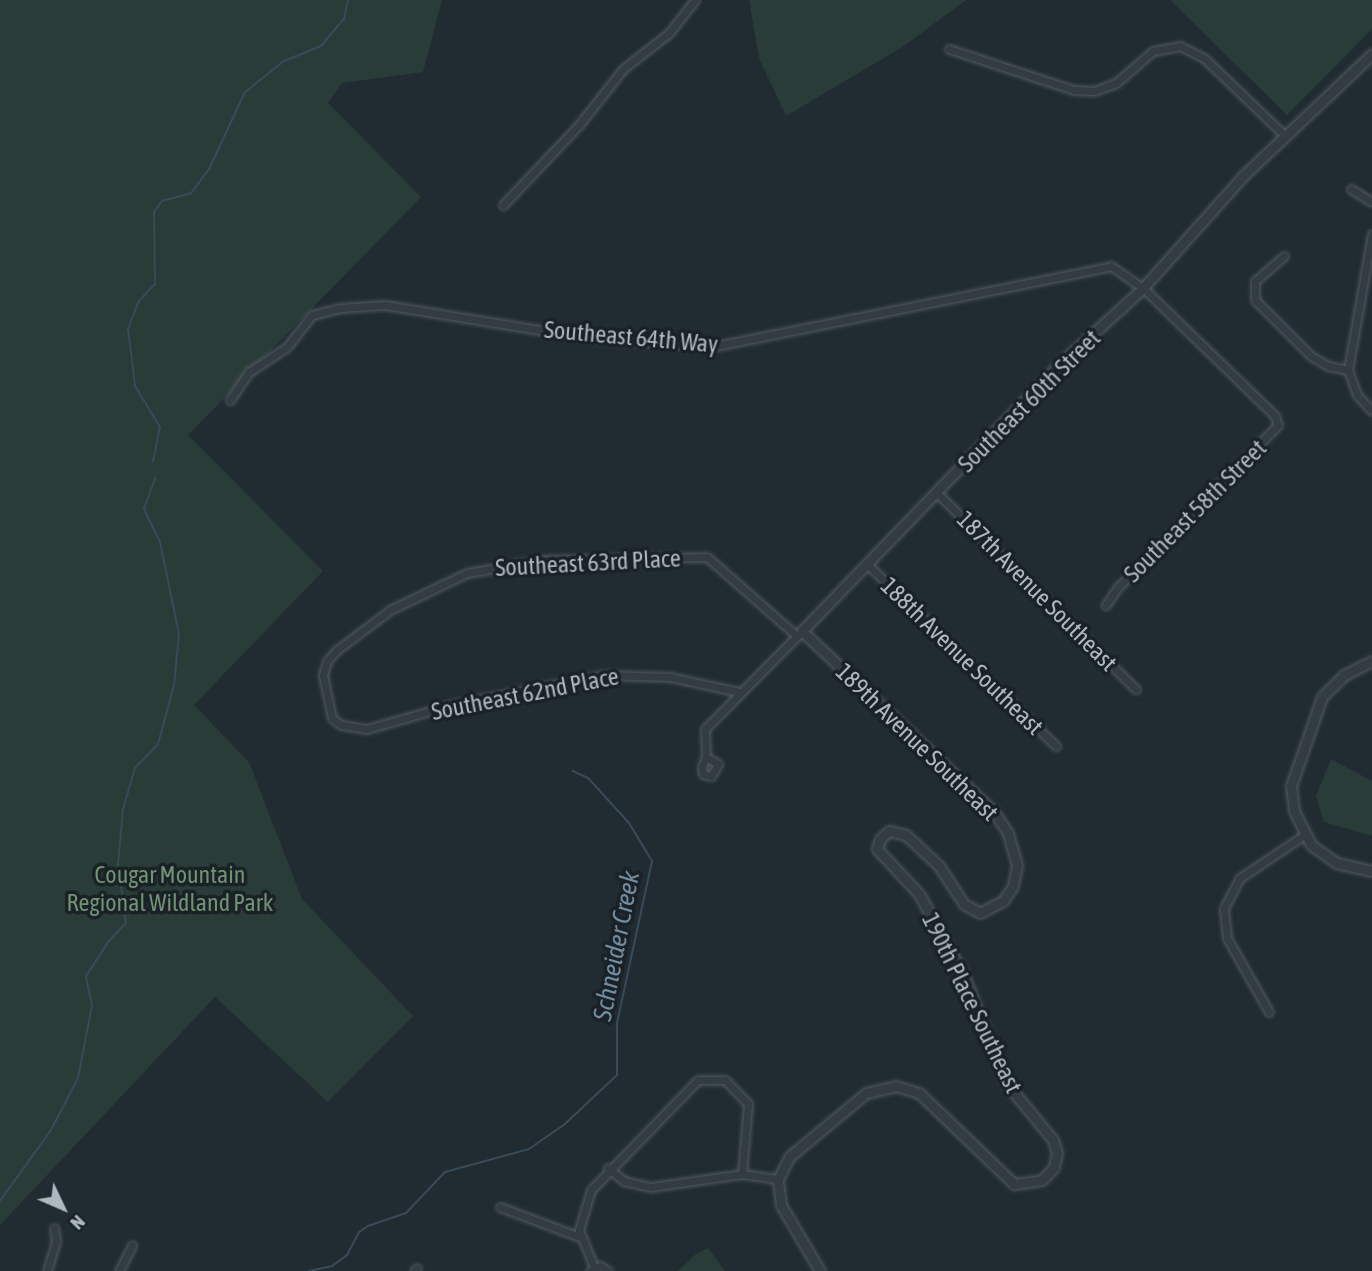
<!DOCTYPE html>
<style>
body{margin:0}
#map{position:relative;width:1372px;height:1271px;overflow:hidden;background:#212b32;font-family:"Asap Condensed",sans-serif}
div>[style]{position:absolute}
[style*='--x']{left:calc(var(--x)*1px);top:calc(var(--y)*1px);width:calc(var(--w)*1px);rotate:calc(var(--a)*1deg)}
.green>*{inset:0;background:#2a3c38}
.stream>*{height:2px;margin:-1px;padding:0 1px;transform-origin:1px;border-radius:1px;background:#384b59}
.roads{filter:drop-shadow(0 0 2px #515a61) drop-shadow(0 0 2px #515a61)}
.minor>*{height:7px;margin:-3.5px;padding:0 3.5px;transform-origin:3.5px;border-radius:3.5px;background:#343c43}
.tertiary>*{height:9px;margin:-4.5px;padding:0 4.5px;transform-origin:4.5px;border-radius:4.5px;background:#343c43}
span{translate:-50% -50%;white-space:nowrap;text-align:center;line-height:1.15;-webkit-text-stroke:7px #1a2127;paint-order:stroke}
.street-label{font-size:24px;color:#aeb8c0}
.park-label{font-size:24px;color:#709373}
.water-label{font-size:26px;color:#728da0;font-style:italic}
.north{position:absolute;left:28px;top:1173px;width:70px;height:70px;-webkit-text-stroke:5px #1a2127;paint-order:stroke;rotate:134deg;font-size:19px;font-weight:700;line-height:28px;text-align:center;color:#aeb8c0}
.north::after{content:'';display:block;margin:auto;width:24px;height:32px;background:#aeb8c0;clip-path:polygon(50% 0,100% 100%,50% 72%,0 100%)}
</style>
<div id="map">
<div class="green">
<i style="clip-path:polygon(0 0,442px 0,423px 72px,342px 83px,328px 103px,421px 197px,188px 435px,323px 571px,194px 705px,249px 762px,302px 899px,413px 1016px,328px 1102px,215px 997px,0 1225px)"></i>
<i style="clip-path:polygon(749px 0,966px 0,904px 46px,786px 116px,759px 58px)"></i>
<i style="clip-path:polygon(1170px 0,1372px 0,1372px 29px,1287px 115px)"></i>
<i style="clip-path:polygon(1331px 759px,1372px 781px,1372px 836px,1324px 822px,1316px 796px)"></i>
<i style="clip-path:polygon(708px 1248px,725px 1271px,678px 1271px,696px 1254px)"></i>
</div>
<div class="stream">
<i style="--x:153;--y:462;--w:36;--a:-79"></i>
<i style="--x:160;--y:427;--w:48;--a:-121.4"></i>
<i style="--x:135;--y:386;--w:57;--a:-97"></i>
<i style="--x:128;--y:329;--w:30;--a:-69"></i>
<i style="--x:139;--y:301;--w:23;--a:-47"></i>
<i style="--x:155;--y:284;--w:72;--a:-90.8"></i>
<i style="--x:154;--y:212;--w:14;--a:-54"></i>
<i style="--x:162;--y:201;--w:30;--a:-15"></i>
<i style="--x:191;--y:193;--w:30;--a:-53"></i>
<i style="--x:209;--y:169;--w:85;--a:-64.9"></i>
<i style="--x:245;--y:92;--w:50;--a:-38.5"></i>
<i style="--x:284;--y:61;--w:40;--a:-22"></i>
<i style="--x:321;--y:46;--w:35;--a:-50"></i>
<i style="--x:344;--y:19;--w:19;--a:-78"></i>
<i style="--x:0;--y:1201;--w:87;--a:-54.3"></i>
<i style="--x:51;--y:1130;--w:59;--a:-62.6"></i>
<i style="--x:78;--y:1078;--w:74;--a:-79.1"></i>
<i style="--x:92;--y:1005;--w:30;--a:-102"></i>
<i style="--x:86;--y:976;--w:42;--a:-56.7"></i>
<i style="--x:109;--y:941;--w:25;--a:-47"></i>
<i style="--x:126;--y:923;--w:60;--a:-97.7"></i>
<i style="--x:118;--y:864;--w:55;--a:-84.8"></i>
<i style="--x:123;--y:809;--w:43;--a:-73.7"></i>
<i style="--x:135;--y:768;--w:33;--a:-46"></i>
<i style="--x:158;--y:744;--w:61;--a:-74.8"></i>
<i style="--x:174;--y:685;--w:51;--a:-84.4"></i>
<i style="--x:179;--y:634;--w:94;--a:-101.7"></i>
<i style="--x:160;--y:542;--w:37;--a:-116"></i>
<i style="--x:144;--y:509;--w:33;--a:-70"></i>
<i style="--x:309;--y:1271;--w:24;--a:-12"></i>
<i style="--x:332;--y:1266;--w:19;--a:-36"></i>
<i style="--x:347;--y:1255;--w:26;--a:-62"></i>
<i style="--x:359;--y:1232;--w:11;--a:-34"></i>
<i style="--x:368;--y:1226;--w:40;--a:-18.9"></i>
<i style="--x:406;--y:1213;--w:57;--a:-46.4"></i>
<i style="--x:445;--y:1172;--w:87;--a:-15.3"></i>
<i style="--x:529;--y:1149;--w:44;--a:-34.8"></i>
<i style="--x:565;--y:1124;--w:71;--a:-43.3"></i>
<i style="--x:617;--y:1075;--w:52;--a:-90"></i>
<i style="--x:617;--y:1023;--w:166;--a:-77.8"></i>
<i style="--x:652;--y:861;--w:44;--a:-121.2"></i>
<i style="--x:629;--y:823;--w:61;--a:-132.3"></i>
<i style="--x:588;--y:778;--w:17;--a:-155"></i>
</div>
<div class="roads">
<div class="minor">
<i style="--x:949;--y:49;--w:132;--a:18.2"></i>
<i style="--x:1074;--y:90;--w:20;--a:3"></i>
<i style="--x:1094;--y:91;--w:23;--a:-20"></i>
<i style="--x:1116;--y:83;--w:49;--a:-40.9"></i>
<i style="--x:1153;--y:51;--w:27;--a:-10"></i>
<i style="--x:1180;--y:46;--w:28;--a:27"></i>
<i style="--x:1205;--y:59;--w:112;--a:43.9"></i>
<i style="--x:1351;--y:189;--w:25;--a:32"></i>
<i style="--x:503;--y:205;--w:110;--a:-46.5"></i>
<i style="--x:579;--y:125;--w:71;--a:-51.8"></i>
<i style="--x:623;--y:69;--w:58;--a:-38"></i>
<i style="--x:669;--y:33;--w:42;--a:-51.8"></i>
<i style="--x:1372;--y:234;--w:138;--a:100"></i>
<i style="--x:1348;--y:370;--w:27;--a:70"></i>
<i style="--x:1357;--y:395;--w:22;--a:47"></i>
<i style="--x:1284;--y:256;--w:38;--a:139"></i>
<i style="--x:1255;--y:281;--w:19;--a:90"></i>
<i style="--x:1255;--y:300;--w:79;--a:45"></i>
<i style="--x:1311;--y:356;--w:20;--a:30"></i>
<i style="--x:1328;--y:366;--w:20;--a:11"></i>
<i style="--x:230;--y:400;--w:34;--a:-56"></i>
<i style="--x:249;--y:372;--w:45;--a:-33.3"></i>
<i style="--x:287;--y:347;--w:41;--a:-52"></i>
<i style="--x:312;--y:315;--w:30;--a:-14"></i>
<i style="--x:341;--y:308;--w:44;--a:-3.9"></i>
<i style="--x:385;--y:305;--w:194;--a:9.2"></i>
<i style="--x:577;--y:336;--w:134;--a:4.7"></i>
<i style="--x:711;--y:347;--w:408;--a:-11.4"></i>
<i style="--x:1111;--y:266;--w:39;--a:35"></i>
<i style="--x:1143;--y:288;--w:184;--a:44.1"></i>
<i style="--x:1275;--y:416;--w:9;--a:72"></i>
<i style="--x:1278;--y:425;--w:228;--a:134.6"></i>
<i style="--x:1118;--y:587;--w:22;--a:124"></i>
<i style="--x:938;--y:494;--w:278;--a:44.6"></i>
<i style="--x:868;--y:565;--w:261;--a:43.9"></i>
<i style="--x:739;--y:692;--w:71;--a:-167.7"></i>
<i style="--x:670;--y:677;--w:65;--a:-178.2"></i>
<i style="--x:605;--y:675;--w:157;--a:169"></i>
<i style="--x:451;--y:705;--w:87;--a:164.1"></i>
<i style="--x:367;--y:729;--w:26;--a:-171"></i>
<i style="--x:341;--y:725;--w:11;--a:-142"></i>
<i style="--x:332;--y:718;--w:44;--a:-101.8"></i>
<i style="--x:323;--y:675;--w:15;--a:-74"></i>
<i style="--x:327;--y:661;--w:15;--a:-48"></i>
<i style="--x:337;--y:650;--w:66;--a:-37"></i>
<i style="--x:390;--y:610;--w:85;--a:-25.7"></i>
<i style="--x:467;--y:573;--w:77;--a:-9.7"></i>
<i style="--x:543;--y:560;--w:164;--a:-1"></i>
<i style="--x:707;--y:557;--w:120;--a:41.3"></i>
<i style="--x:706;--y:757;--w:14;--a:30"></i>
<i style="--x:718;--y:764;--w:14;--a:120"></i>
<i style="--x:711;--y:776;--w:8;--a:-166"></i>
<i style="--x:703;--y:774;--w:7;--a:-98"></i>
<i style="--x:702;--y:767;--w:11;--a:-68"></i>
<i style="--x:706;--y:757;--w:28;--a:-92"></i>
<i style="--x:705;--y:729;--w:134;--a:-45.3"></i>
<i style="--x:1269;--y:1012;--w:85;--a:-119.6"></i>
<i style="--x:1227;--y:938;--w:30;--a:-96"></i>
<i style="--x:1224;--y:908;--w:34;--a:-62"></i>
<i style="--x:1240;--y:878;--w:77;--a:-33.9"></i>
<i style="--x:608;--y:1168;--w:21;--a:39"></i>
<i style="--x:624;--y:1181;--w:28;--a:13"></i>
<i style="--x:651;--y:1187;--w:92;--a:-8.1"></i>
<i style="--x:742;--y:1174;--w:36;--a:8"></i>
<i style="--x:500;--y:1207;--w:85;--a:20.6"></i>
<i style="--x:594;--y:1267;--w:40;--a:-112"></i>
<i style="--x:579;--y:1230;--w:42;--a:-73.3"></i>
<i style="--x:591;--y:1190;--w:153;--a:-45.8"></i>
<i style="--x:698;--y:1080;--w:27;--a:0"></i>
<i style="--x:725;--y:1080;--w:33;--a:46"></i>
<i style="--x:748;--y:1104;--w:70;--a:94.9"></i>
<i style="--x:47;--y:1271;--w:30;--a:-73"></i>
<i style="--x:56;--y:1242;--w:14;--a:-98"></i>
<i style="--x:119;--y:1271;--w:29;--a:-63"></i>
<i style="--x:414;--y:1271;--w:4;--a:-45"></i>
<i style="--x:590;--y:1271;--w:11;--a:-27"></i>
<i style="--x:600;--y:1266;--w:9;--a:32"></i>
</div>
<div class="tertiary">
<i style="--x:1372;--y:661;--w:31;--a:153"></i>
<i style="--x:1344;--y:675;--w:31;--a:135"></i>
<i style="--x:1322;--y:697;--w:94;--a:109.2"></i>
<i style="--x:1291;--y:786;--w:25;--a:83"></i>
<i style="--x:1294;--y:811;--w:38;--a:63"></i>
<i style="--x:1311;--y:845;--w:32;--a:35"></i>
<i style="--x:1337;--y:863;--w:36;--a:13"></i>
<i style="--x:820;--y:1271;--w:77;--a:-120.6"></i>
<i style="--x:781;--y:1205;--w:26;--a:-97"></i>
<i style="--x:778;--y:1179;--w:25;--a:-63"></i>
<i style="--x:789;--y:1157;--w:100;--a:-39.7"></i>
<i style="--x:866;--y:1093;--w:31;--a:-13"></i>
<i style="--x:896;--y:1086;--w:24;--a:17"></i>
<i style="--x:919;--y:1093;--w:132;--a:43.8"></i>
<i style="--x:1014;--y:1184;--w:28;--a:-8"></i>
<i style="--x:1042;--y:1180;--w:18;--a:-47"></i>
<i style="--x:1054;--y:1167;--w:14;--a:-78"></i>
<i style="--x:1057;--y:1153;--w:14;--a:-107"></i>
<i style="--x:1053;--y:1140;--w:72;--a:-129.4"></i>
<i style="--x:1007;--y:1084;--w:118;--a:-111.8"></i>
<i style="--x:963;--y:974;--w:91;--a:-118.8"></i>
<i style="--x:919;--y:894;--w:62;--a:-133"></i>
<i style="--x:877;--y:849;--w:10;--a:-73"></i>
<i style="--x:880;--y:839;--w:12;--a:-42"></i>
<i style="--x:889;--y:831;--w:17;--a:13"></i>
<i style="--x:906;--y:835;--w:45;--a:43.2"></i>
<i style="--x:939;--y:866;--w:45;--a:56.7"></i>
<i style="--x:964;--y:904;--w:18;--a:29"></i>
<i style="--x:980;--y:913;--w:26;--a:-28"></i>
<i style="--x:1003;--y:901;--w:18;--a:-56"></i>
<i style="--x:1013;--y:886;--w:21;--a:-79"></i>
<i style="--x:1017;--y:865;--w:33;--a:-106"></i>
<i style="--x:1008;--y:833;--w:25;--a:-124"></i>
<i style="--x:994;--y:812;--w:264;--a:-136.7"></i>
<i style="--x:802;--y:631;--w:378;--a:-46"></i>
<i style="--x:1065;--y:359;--w:105;--a:-42.3"></i>
<i style="--x:1143;--y:288;--w:150;--a:-48.2"></i>
<i style="--x:1243;--y:176;--w:178;--a:-43.4"></i>
</div>
</div>
<div class="street-label">
<span style="left:631px;top:337px;rotate:5deg">Southeast 64th Way</span>
<span style="left:1029px;top:401px;rotate:-45deg">Southeast 60th Street</span>
<span style="left:1195px;top:511px;rotate:-45deg">Southeast 58th Street</span>
<span style="left:588px;top:563px;rotate:-3deg">Southeast 63rd Place</span>
<span style="left:1037px;top:591px;rotate:45deg">187th Avenue Southeast</span>
<span style="left:962px;top:656px;rotate:44deg">188th Avenue Southeast</span>
<span style="left:525px;top:694px;rotate:-11deg">Southeast 62nd Place</span>
<span style="left:917px;top:742px;rotate:44deg">189th Avenue Southeast</span>
<span style="left:972px;top:1003px;rotate:64deg">190th Place Southeast</span>
</div>
<div class="park-label">
<span style="left:170px;top:889px">Cougar Mountain<br>Regional Wildland Park</span>
</div>
<div class="water-label">
<span style="left:617px;top:946px;rotate:-79deg">Schneider Creek</span>
</div>
<div class="north">N</div>
</div>
